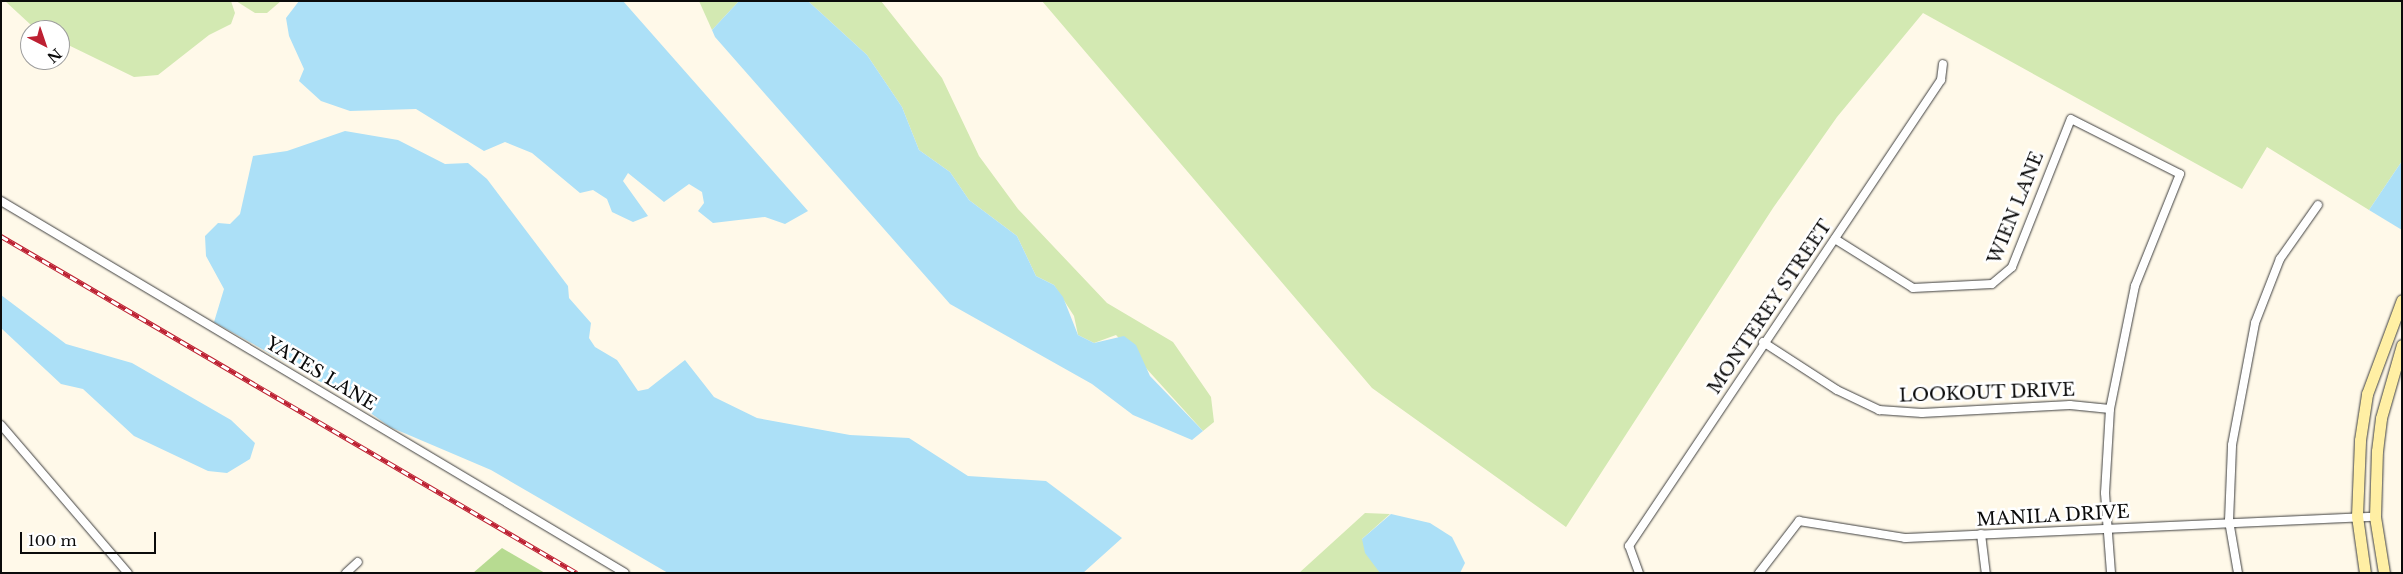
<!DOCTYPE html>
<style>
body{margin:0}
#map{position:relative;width:2403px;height:574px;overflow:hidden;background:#fff9e9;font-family:"Libre Baskerville",serif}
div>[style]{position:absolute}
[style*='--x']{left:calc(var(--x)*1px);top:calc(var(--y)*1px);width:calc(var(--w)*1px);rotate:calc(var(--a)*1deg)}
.green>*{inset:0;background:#d3e9b2}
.forest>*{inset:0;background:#b7db91}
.water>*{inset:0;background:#ace0f7}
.roads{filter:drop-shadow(0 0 1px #3e3e3e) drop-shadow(0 0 1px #3e3e3e)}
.minor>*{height:8px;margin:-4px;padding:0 4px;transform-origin:4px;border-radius:4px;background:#fff}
.secondary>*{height:11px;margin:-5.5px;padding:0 5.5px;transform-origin:5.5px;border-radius:5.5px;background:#ffefa4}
.rail>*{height:4.5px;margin-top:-2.25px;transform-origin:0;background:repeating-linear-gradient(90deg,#fff 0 8px,#bd2032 0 16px);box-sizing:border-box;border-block:1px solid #bd2032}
span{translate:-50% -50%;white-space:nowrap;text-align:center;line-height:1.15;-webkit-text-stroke:5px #fff;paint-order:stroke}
.street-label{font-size:18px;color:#0b0b0b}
.frame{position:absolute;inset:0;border:2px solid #0b0b0b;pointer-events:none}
.north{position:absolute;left:20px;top:20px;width:50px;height:50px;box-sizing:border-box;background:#fff;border:1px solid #9d9d9d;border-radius:50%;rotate:139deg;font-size:14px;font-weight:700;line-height:20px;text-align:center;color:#0b0b0b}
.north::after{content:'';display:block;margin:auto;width:18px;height:22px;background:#bd2032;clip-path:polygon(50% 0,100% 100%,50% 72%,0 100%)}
.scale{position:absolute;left:20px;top:532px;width:136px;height:22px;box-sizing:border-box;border:2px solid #0b0b0b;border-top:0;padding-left:6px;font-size:15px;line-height:18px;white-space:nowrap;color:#0b0b0b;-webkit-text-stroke:4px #fff;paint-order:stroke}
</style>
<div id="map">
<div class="green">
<i style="clip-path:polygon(5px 1px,231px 1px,235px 13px,231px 24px,209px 35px,158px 75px,134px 77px,60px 41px,60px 30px,31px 25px)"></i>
<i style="clip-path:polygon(236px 1px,281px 1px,267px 13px,255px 13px)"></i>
<i style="clip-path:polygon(699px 1px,739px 1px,712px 30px)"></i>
<i style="clip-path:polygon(808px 1px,881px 1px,942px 78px,979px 156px,1018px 209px,1107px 303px,1173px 342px,1211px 397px,1214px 422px,1203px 431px,1116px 335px,1094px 343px,1078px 335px,1074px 316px,1054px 285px,1036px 276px,1017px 236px,969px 200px,950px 172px,919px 150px,902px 107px,867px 55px)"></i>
<i style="clip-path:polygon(1042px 1px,2402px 1px,2402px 161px,2369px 210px,2267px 147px,2242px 189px,1923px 13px,1837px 117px,1773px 208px,1566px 527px,1372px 388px)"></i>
<i style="clip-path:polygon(1365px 513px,1390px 514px,1362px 539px,1380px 573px,1299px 573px)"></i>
</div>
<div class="forest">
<i style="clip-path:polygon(502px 548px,545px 573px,473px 573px)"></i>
</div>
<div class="water">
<i style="clip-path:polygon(299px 1px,623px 1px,808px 211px,785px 224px,765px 217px,713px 223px,698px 211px,704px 203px,702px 192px,689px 184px,664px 202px,628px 173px,623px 181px,648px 216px,633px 222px,612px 212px,607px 199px,593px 190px,580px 193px,532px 153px,505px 142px,484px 151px,416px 109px,350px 111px,321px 101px,299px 81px,304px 69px,289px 36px,286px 18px)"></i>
<i style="clip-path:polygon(739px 1px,808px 1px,867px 55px,902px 107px,919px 150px,950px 172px,969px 200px,1017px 236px,1036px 276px,1054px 285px,1063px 297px,1078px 335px,1094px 343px,1124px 336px,1136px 345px,1150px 376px,1203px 431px,1192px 440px,1133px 415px,1092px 384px,950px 304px,715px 37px,712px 30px)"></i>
<i style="clip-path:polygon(345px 131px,398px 140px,445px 164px,468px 163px,487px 179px,568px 286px,569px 298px,591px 323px,589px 338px,595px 347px,617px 360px,638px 391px,648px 389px,685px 360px,714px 397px,757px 418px,850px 435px,909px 438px,968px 476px,1046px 481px,1122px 538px,1083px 573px,668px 573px,491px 470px,390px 427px,351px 399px,214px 322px,224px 289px,206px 256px,205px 236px,218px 223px,230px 224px,240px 214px,253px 156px,287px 151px)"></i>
<i style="clip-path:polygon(2402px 161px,2402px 230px,2369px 210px)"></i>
<i style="clip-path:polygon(1px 295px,66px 344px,132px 363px,231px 420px,255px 443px,250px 459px,227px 473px,208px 471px,134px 436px,83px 389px,61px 384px,1px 328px)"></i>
<i style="clip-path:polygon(1391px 514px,1430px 523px,1452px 537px,1465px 563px,1460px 573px,1380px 573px,1365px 553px,1362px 539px)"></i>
</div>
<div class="roads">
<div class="minor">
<i style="--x:1;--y:201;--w:726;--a:30.8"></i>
<i style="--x:1835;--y:239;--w:92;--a:32.1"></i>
<i style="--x:1913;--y:288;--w:79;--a:-2.9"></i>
<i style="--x:1992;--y:284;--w:26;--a:-40"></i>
<i style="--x:2012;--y:267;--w:159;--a:-68.3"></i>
<i style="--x:2071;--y:119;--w:122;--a:26.8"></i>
<i style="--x:2180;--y:174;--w:121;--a:111.9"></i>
<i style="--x:2135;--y:286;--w:126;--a:101.5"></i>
<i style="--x:2110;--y:409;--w:84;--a:93.4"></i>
<i style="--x:2105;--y:493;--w:80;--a:85.7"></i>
<i style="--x:1763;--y:342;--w:88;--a:33"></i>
<i style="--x:1837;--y:390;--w:47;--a:25.5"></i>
<i style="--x:1879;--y:410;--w:43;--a:4"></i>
<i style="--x:1922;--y:413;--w:148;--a:-3.1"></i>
<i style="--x:2070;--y:405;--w:40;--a:5.7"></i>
<i style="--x:1;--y:425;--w:195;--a:49.4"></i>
<i style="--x:1981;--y:534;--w:39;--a:83"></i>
<i style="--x:346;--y:573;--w:16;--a:-43"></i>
<i style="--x:1639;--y:573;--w:29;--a:-110"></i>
<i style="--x:1629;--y:546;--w:561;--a:-56.2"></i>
<i style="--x:1941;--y:80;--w:16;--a:-83"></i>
<i style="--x:1759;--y:573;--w:66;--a:-52.4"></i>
<i style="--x:1799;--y:521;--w:107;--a:9.1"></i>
<i style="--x:1905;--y:538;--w:470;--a:-2.6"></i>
<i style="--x:2238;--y:573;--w:53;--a:-99.8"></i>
<i style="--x:2229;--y:521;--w:76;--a:-87.7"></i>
<i style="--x:2232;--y:445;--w:124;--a:-79.3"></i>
<i style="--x:2255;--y:323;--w:69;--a:-68.7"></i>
<i style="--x:2280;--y:259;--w:66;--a:-54.9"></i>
</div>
<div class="secondary">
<i style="--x:2365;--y:573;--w:58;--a:-98"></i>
<i style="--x:2357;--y:516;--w:76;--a:-87.7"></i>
<i style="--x:2360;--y:440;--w:47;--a:-81.3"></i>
<i style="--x:2367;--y:394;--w:100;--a:-69.6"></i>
<i style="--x:2384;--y:573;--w:57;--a:-99.1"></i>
<i style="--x:2375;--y:517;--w:66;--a:-88.3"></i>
<i style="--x:2377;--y:451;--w:33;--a:-83"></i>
<i style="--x:2381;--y:418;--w:76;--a:-74"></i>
</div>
</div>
<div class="rail">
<i style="--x:1;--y:236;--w:667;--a:30.33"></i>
</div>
<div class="street-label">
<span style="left:2016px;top:208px;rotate:-68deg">WIEN LANE</span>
<span style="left:1770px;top:307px;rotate:-56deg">MONTEREY STREET</span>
<span style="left:321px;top:374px;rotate:31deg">YATES LANE</span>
<span style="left:1987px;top:393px;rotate:-2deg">LOOKOUT DRIVE</span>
<span style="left:2053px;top:516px;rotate:-3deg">MANILA DRIVE</span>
</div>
<div class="frame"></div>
<div class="north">N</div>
<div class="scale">100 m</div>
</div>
